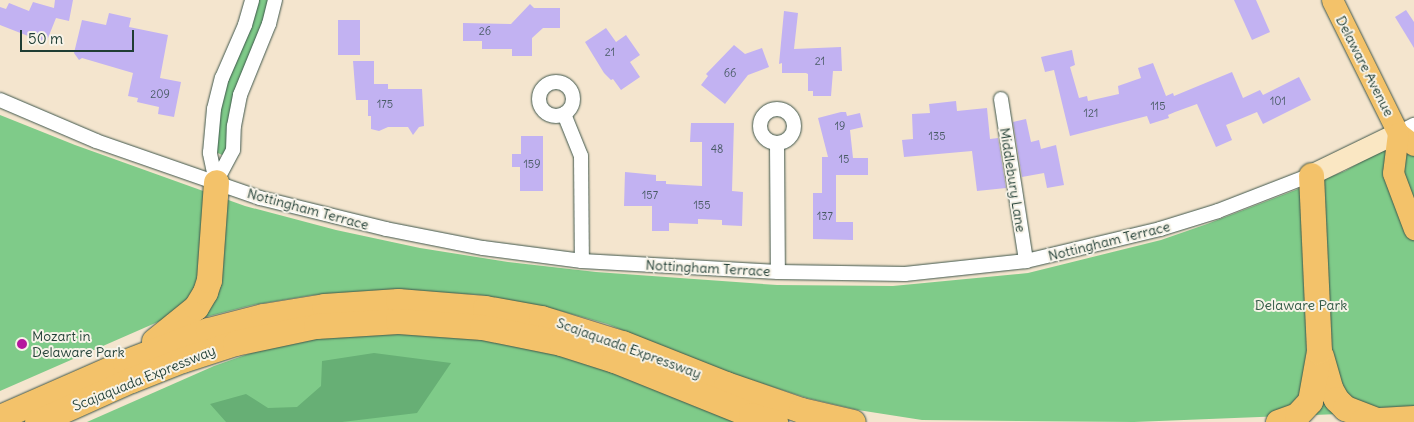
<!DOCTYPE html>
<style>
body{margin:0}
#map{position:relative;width:1414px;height:422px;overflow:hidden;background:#f4e5ce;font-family:Delius,sans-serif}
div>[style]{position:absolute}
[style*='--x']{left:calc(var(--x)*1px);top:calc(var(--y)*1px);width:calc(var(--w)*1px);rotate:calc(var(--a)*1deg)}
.green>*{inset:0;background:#7fcb89}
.forest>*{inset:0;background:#67af75}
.building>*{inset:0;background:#c2b2f2}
.roads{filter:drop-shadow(0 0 1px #3f564b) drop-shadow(0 0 1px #3f564b)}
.street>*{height:14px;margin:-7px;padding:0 7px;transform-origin:7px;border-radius:7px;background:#fff}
.street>.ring{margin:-7px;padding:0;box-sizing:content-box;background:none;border:14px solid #fff;border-radius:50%}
.secondary>*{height:20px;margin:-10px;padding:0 10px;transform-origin:10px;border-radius:10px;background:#fae7c3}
.primary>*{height:21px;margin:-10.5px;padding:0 10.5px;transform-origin:10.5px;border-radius:10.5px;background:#f3c26a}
.highway>*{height:25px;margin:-12.5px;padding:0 12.5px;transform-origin:12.5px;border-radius:12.5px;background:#f3c26a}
.dots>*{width:14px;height:14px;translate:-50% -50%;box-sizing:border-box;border:2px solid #f7f3e8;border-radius:50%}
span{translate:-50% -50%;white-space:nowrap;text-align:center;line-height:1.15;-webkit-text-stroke:4px #f7f3e8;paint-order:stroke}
.number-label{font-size:11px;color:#485a64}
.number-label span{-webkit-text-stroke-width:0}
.street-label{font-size:14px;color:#1f3d34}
.park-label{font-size:14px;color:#325945}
.poi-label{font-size:14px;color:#1f3d34}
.left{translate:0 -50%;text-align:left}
.scale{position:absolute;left:20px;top:30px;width:114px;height:22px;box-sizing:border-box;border:2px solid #1f3d34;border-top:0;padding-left:6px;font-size:15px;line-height:18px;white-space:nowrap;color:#1f3d34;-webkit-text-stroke:4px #f7f3e8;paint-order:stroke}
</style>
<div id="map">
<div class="green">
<i style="clip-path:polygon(256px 0,271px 0,225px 154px,222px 155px,216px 152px,218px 109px)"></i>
<i style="clip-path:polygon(0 115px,75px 145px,245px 206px,336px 230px,420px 248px,508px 262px,596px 272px,777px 285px,893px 286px,1028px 273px,1161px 240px,1207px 224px,1345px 171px,1414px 131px,1414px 411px,1134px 422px,922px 420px,858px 410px,807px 398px,730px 373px,607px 324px,557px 310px,481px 295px,399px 290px,313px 295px,253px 305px,202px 318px,160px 321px,0 391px)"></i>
<i style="clip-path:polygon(412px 333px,470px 337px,545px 351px,616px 373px,740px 422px,87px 422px,214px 366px,251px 353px,309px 340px,348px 334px)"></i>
</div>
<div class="forest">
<i style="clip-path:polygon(374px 353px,451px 363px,417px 413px,342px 422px,226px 422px,210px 404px,246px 394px,268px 408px,297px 407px,321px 386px,322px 361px)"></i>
</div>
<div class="building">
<i style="clip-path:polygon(55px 0,73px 0,69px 21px,56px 18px,46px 43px,0 25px,0 7px,6px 9px,9px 3px,29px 11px,33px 2px,54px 8px)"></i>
<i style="clip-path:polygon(1234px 0,1256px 0,1270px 32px,1252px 40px)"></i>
<i style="clip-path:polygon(530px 4px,534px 8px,560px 8px,560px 28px,543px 28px,532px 38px,532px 56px,512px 56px,512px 49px,482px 49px,482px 41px,463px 41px,463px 23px,511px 24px)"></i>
<i style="clip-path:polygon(1406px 10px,1414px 22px,1414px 48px,1395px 17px)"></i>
<i style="clip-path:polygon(784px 11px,798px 13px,794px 49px,841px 47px,842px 71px,833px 71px,831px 96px,813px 96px,813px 91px,808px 91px,808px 74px,806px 73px,782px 73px,782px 63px,779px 64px)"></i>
<i style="clip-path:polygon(109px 13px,131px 18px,129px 27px,168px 35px,160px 78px,181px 82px,174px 117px,158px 114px,159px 107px,137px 102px,138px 98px,128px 96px,133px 73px,82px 58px,79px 60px,74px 53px,82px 20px,106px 25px)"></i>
<i style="clip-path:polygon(338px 20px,360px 20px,360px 55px,338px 55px)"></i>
<i style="clip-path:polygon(606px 28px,616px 42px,626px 35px,640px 55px,630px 62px,640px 77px,621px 90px,613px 79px,611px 80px,604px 73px,585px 42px)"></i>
<i style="clip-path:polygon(734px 45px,745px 54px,762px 48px,769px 67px,748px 75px,725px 104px,701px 85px,708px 76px,706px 74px)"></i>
<i style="clip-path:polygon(1072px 50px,1075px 65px,1070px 67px,1079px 98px,1087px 96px,1088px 101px,1119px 94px,1118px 86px,1141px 78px,1138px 68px,1153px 63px,1166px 96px,1173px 93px,1174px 96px,1232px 72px,1243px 98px,1260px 90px,1263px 95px,1299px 77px,1311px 100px,1263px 124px,1257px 112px,1226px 125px,1232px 140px,1216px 147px,1197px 104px,1175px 112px,1168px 115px,1169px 118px,1150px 124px,1147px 116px,1070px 136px,1054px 70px,1045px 72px,1041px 57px)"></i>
<i style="clip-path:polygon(353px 61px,374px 61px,374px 84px,388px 84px,388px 89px,422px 89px,424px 126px,419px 127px,413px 135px,408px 127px,388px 127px,379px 131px,371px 129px,371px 116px,368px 116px,368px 100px,356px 100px)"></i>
<i style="clip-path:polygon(956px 101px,957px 111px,987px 108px,990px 139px,998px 138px,1006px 188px,977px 191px,972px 151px,904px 157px,902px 140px,913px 139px,912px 114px,930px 113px,929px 104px)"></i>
<i style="clip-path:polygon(841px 112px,846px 112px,847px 116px,860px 113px,863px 127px,850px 130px,853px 158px,868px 158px,868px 175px,836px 175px,836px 222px,853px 222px,853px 240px,813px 239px,813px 193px,822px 193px,822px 157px,828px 157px,818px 118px)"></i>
<i style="clip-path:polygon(1026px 119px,1031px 142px,1039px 140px,1041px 149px,1056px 145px,1064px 185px,1047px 188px,1044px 173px,1022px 177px,1013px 122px)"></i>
<i style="clip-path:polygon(691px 123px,734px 123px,732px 191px,743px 192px,742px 226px,722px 225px,722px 220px,698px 219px,698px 224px,669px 223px,669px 231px,652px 231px,652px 206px,624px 206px,625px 172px,656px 175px,656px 181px,666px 181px,666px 184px,702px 186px,702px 142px,690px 142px)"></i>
<i style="clip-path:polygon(521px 136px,543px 136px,543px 191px,520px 191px,520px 167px,512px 167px,512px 154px,521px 154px)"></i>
</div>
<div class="roads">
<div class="street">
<i class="ring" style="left:539px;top:82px;width:20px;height:20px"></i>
<i style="--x:1001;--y:99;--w:164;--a:81.2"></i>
<i style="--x:0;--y:100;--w:104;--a:23.1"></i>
<i style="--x:96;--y:141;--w:174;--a:19.2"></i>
<i style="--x:260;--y:198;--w:130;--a:13.8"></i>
<i style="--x:386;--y:229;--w:99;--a:11.1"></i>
<i style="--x:483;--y:248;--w:100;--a:7.5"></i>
<i style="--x:582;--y:261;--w:196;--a:3.2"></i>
<i style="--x:778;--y:272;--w:127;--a:0.9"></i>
<i style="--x:905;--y:274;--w:122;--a:-6.1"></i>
<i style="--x:1026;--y:261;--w:138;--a:-13.4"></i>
<i style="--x:1160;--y:229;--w:61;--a:-17.2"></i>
<i style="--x:1218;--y:211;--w:100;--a:-21.2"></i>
<i class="ring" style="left:760px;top:109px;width:20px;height:20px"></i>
<i style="--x:564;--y:114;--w:45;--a:68"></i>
<i style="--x:581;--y:156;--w:105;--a:89.5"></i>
<i style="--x:1398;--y:133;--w:18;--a:-27"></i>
<i style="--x:777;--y:144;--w:128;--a:89.6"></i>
<i style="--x:216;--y:182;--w:36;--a:-62"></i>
<i style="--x:233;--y:150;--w:24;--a:-88"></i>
<i style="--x:234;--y:126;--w:32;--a:-79"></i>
<i style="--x:240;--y:95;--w:77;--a:-67.8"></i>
<i style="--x:269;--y:24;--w:25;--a:-76"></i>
<i style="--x:216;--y:182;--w:30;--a:-102"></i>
<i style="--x:210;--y:153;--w:44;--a:-84.8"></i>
<i style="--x:214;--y:109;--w:32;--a:-76"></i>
<i style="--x:222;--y:78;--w:58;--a:-66.5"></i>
<i style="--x:245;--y:25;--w:26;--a:-74"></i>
</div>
<div class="secondary">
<i style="--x:1311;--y:175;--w:97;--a:-25.8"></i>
</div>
<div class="primary">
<i style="--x:1332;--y:0;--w:148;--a:63.6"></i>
<i style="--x:1398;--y:133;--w:20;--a:37"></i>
<i style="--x:1398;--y:133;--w:40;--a:97.1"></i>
<i style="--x:1393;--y:173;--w:60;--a:69.4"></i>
</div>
<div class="highway">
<i style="--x:154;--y:341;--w:54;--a:-39"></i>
<i style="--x:196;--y:307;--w:17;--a:-59"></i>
<i style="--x:205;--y:292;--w:13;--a:-72"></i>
<i style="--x:209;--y:280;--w:98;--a:-85.9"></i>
<i style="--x:1321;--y:356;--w:33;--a:74"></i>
<i style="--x:1330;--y:388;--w:13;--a:61"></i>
<i style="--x:1336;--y:399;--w:13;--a:45"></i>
<i style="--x:1345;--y:408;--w:34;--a:21"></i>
<i style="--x:0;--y:417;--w:137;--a:-23.7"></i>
<i style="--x:125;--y:362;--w:89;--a:-21.1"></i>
<i style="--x:208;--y:330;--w:57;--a:-14.3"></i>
<i style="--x:263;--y:316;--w:62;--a:-9.3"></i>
<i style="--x:324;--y:306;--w:74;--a:-3.9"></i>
<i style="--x:398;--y:301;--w:87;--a:4.6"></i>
<i style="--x:485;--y:308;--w:57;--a:10.1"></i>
<i style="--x:541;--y:318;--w:85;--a:17.2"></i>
<i style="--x:622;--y:343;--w:112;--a:21.5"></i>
<i style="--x:726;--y:384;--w:79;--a:19.1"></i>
<i style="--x:801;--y:410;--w:53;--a:13"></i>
<i style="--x:1362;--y:421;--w:52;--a:-3.3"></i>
<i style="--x:37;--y:422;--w:103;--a:-24.1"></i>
<i style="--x:131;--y:380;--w:55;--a:-21.4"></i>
<i style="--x:182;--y:360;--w:56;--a:-17.8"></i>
<i style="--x:235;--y:343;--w:83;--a:-11.9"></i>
<i style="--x:316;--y:326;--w:82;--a:-3.5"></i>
<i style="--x:398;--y:321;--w:84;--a:4.1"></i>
<i style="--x:482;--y:327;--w:81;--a:11.4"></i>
<i style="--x:561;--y:343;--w:56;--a:17.8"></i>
<i style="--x:614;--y:360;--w:148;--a:21.9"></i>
<i style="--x:751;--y:415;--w:25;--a:16"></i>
<i style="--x:1278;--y:422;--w:20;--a:-20"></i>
<i style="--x:1297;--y:415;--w:19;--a:-47"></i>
<i style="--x:1310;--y:401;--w:51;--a:-79.8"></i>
<i style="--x:1319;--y:351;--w:176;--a:-92.6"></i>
</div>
</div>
<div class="dots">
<i style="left:22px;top:344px;background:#b5179e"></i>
</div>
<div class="number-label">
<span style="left:485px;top:31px">26</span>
<span style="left:610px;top:52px">21</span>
<span style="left:820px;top:61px">21</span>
<span style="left:730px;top:73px">66</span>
<span style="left:160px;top:94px">209</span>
<span style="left:1278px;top:101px">101</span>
<span style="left:385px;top:104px">175</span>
<span style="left:1158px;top:106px">115</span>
<span style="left:1091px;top:113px">121</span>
<span style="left:840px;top:126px">19</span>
<span style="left:937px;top:136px">135</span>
<span style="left:717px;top:149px">48</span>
<span style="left:844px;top:159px">15</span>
<span style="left:532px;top:164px">159</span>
<span style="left:650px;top:195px">157</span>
<span style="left:702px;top:205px">155</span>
<span style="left:825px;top:216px">137</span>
</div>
<div class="street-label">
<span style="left:1365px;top:66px;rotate:63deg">Delaware Avenue</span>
<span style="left:1013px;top:180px;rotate:81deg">Middlebury Lane</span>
<span style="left:308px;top:209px;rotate:15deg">Nottingham Terrace</span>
<span style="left:1109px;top:241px;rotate:-14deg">Nottingham Terrace</span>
<span style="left:708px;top:268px;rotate:3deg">Nottingham Terrace</span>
<span style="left:629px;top:348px;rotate:20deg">Scajaquada Expressway</span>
<span style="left:144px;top:378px;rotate:-22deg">Scajaquada Expressway</span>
</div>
<div class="park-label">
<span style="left:1301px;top:305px">Delaware Park</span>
</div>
<div class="poi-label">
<span class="left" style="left:32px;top:344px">Mozart in<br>Delaware Park</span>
</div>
<div class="scale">50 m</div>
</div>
